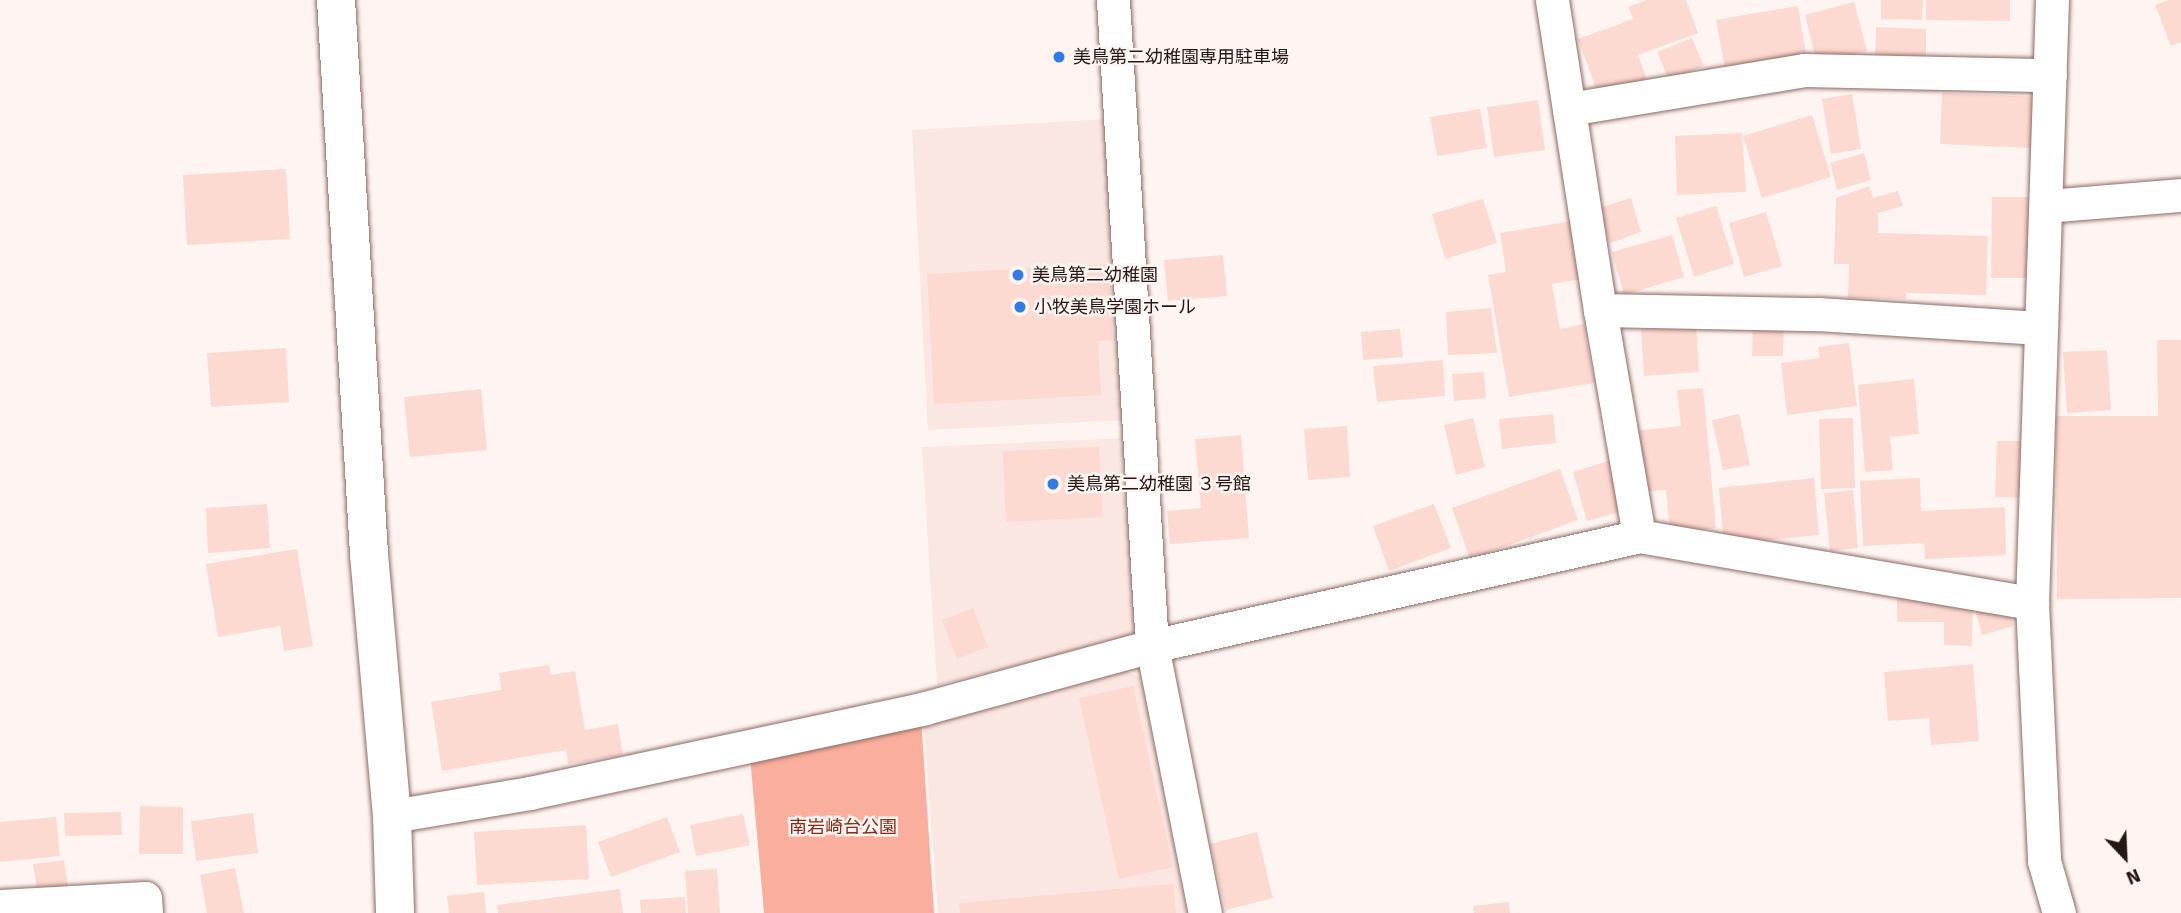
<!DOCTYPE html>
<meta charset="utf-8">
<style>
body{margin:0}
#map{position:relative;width:2181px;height:913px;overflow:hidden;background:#fef5f3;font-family:Signika,"Noto Sans JP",sans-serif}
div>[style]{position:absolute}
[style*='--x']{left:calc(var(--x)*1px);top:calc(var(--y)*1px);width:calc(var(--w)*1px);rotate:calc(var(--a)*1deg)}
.built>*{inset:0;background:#fbe7e2}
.green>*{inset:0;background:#faae9d}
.building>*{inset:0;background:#fcd9d1}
.roads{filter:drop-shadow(0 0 2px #8d6a62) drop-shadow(0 0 2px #8d6a62)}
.minor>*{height:33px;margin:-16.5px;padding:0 16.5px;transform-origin:16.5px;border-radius:16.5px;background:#fff}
.tertiary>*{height:38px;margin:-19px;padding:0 19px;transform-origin:19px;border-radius:19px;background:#fff}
.dots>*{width:19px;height:19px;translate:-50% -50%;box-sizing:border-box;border:4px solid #fef5f3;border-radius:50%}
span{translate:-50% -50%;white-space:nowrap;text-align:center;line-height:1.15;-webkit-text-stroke:5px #fef5f3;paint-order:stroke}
.poi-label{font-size:18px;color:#251714}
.left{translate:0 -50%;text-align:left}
.park-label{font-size:18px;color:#872917}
.north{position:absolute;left:2090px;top:822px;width:70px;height:70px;-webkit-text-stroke:5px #fef5f3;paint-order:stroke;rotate:157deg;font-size:19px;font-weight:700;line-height:28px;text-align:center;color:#251714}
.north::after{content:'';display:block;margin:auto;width:24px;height:32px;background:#251714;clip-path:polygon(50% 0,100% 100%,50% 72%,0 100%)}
</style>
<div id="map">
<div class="built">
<i style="clip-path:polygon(1109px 119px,1124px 420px,928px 430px,912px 130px)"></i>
<i style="clip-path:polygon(1126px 438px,1137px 636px,937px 685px,922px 447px)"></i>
<i style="clip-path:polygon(1126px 671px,1142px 678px,1187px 913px,938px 913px,923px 717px)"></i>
</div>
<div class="green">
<i style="clip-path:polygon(921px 718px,934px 913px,764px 913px,750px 756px)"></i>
</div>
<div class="building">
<i style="clip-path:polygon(1647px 0,1686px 0,1698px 33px,1638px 55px,1647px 80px,1599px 97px,1578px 39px,1633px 19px,1628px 7px)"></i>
<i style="clip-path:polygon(1881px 0,1923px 0,1922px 20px,1881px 19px)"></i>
<i style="clip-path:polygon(1926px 0,2010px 0,2010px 21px,1926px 20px)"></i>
<i style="clip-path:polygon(2169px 0,2181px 0,2181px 42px,2171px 46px,2155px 5px)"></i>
<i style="clip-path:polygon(1854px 2px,1867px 51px,1817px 64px,1805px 15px)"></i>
<i style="clip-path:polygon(1798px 6px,1807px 60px,1726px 74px,1716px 20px)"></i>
<i style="clip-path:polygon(1876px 27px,1926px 29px,1926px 60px,1875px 59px)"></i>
<i style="clip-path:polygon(1692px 38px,1704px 66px,1669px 80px,1657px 52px)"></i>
<i style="clip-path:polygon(1942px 93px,2037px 97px,2035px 148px,1940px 144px)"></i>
<i style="clip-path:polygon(1852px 94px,1861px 149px,1831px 154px,1822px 99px)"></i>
<i style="clip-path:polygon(1538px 100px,1545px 150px,1494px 157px,1487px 107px)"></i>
<i style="clip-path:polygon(1480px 109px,1487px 148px,1437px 156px,1430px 117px)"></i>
<i style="clip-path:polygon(1812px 115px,1831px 177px,1762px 198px,1743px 136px)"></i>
<i style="clip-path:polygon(1742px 133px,1746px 192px,1677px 195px,1675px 136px)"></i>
<i style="clip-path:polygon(1864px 153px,1871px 180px,1837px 190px,1830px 163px)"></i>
<i style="clip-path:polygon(286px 169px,290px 239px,187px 245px,183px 175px)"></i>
<i style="clip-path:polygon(1869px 186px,1873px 198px,1898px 191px,1903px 206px,1878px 213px,1878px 233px,1988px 236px,1986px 295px,1906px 293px,1906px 299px,1848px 298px,1849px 264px,1834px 264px,1836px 198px)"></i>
<i style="clip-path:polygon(1992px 197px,2033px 197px,2032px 278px,1991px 278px)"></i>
<i style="clip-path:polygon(1631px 198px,1641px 232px,1610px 243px,1599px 208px)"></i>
<i style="clip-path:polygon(1483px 199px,1497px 243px,1445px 259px,1432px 214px)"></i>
<i style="clip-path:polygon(1716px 206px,1734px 264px,1694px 277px,1676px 218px)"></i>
<i style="clip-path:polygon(1766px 212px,1782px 266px,1744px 277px,1729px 223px)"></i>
<i style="clip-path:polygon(1573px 221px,1583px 279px,1552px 284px,1560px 329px,1584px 324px,1594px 383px,1509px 397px,1488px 275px,1506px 272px,1500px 233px)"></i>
<i style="clip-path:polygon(1672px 235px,1684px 277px,1624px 295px,1612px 252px)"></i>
<i style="clip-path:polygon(1223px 255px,1227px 296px,1168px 301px,1164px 260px)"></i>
<i style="clip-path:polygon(1109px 264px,1112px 340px,1098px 341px,1101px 395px,934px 404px,927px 274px)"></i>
<i style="clip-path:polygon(1491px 308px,1497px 353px,1448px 355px,1446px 312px)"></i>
<i style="clip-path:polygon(1753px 322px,1784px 322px,1783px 356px,1752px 356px)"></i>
<i style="clip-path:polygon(1696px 325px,1699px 372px,1644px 376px,1641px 329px)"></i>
<i style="clip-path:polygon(1400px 329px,1403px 357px,1363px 360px,1361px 332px)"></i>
<i style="clip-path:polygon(2157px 340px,2181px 340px,2181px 598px,2057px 599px,2056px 416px,2158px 416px)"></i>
<i style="clip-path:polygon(1849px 343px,1857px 406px,1787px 415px,1781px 363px,1820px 358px,1818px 347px)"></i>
<i style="clip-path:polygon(286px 348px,289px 402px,211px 407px,207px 353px)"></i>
<i style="clip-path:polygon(2107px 350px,2111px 410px,2067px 413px,2063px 352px)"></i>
<i style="clip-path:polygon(1443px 360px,1445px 396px,1377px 402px,1373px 366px)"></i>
<i style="clip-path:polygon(1484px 372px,1486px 398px,1454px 401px,1452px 374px)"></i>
<i style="clip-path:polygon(1914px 379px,1919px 434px,1890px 437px,1893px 470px,1865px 472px,1858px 385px)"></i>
<i style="clip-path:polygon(1703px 388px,1716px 528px,1670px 533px,1666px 490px,1640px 492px,1634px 431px,1681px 426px,1677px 390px)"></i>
<i style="clip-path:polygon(481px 389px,487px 450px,410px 457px,404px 397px)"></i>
<i style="clip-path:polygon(1553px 414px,1556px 443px,1502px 449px,1499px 419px)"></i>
<i style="clip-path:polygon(1739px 414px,1750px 465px,1723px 470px,1712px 420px)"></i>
<i style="clip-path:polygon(1473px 418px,1485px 467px,1456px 475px,1444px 425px)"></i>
<i style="clip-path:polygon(1853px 418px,1855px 488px,1821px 489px,1819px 419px)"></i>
<i style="clip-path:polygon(1347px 426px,1350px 477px,1308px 480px,1304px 429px)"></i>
<i style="clip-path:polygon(1241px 435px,1249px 538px,1170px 544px,1167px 511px,1201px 508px,1195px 439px)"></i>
<i style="clip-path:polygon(1997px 441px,2025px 441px,2023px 498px,1995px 497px)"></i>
<i style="clip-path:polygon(1099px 447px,1103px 517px,1006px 522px,1003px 451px)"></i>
<i style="clip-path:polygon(1612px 460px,1626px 510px,1587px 521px,1573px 472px)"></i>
<i style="clip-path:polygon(1560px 469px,1578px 520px,1470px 559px,1452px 508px)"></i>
<i style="clip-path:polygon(1814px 478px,1819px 535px,1724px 544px,1719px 488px)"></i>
<i style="clip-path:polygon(1920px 478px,1921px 511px,2005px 507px,2006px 555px,1925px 559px,1924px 543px,1863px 546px,1860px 481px)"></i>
<i style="clip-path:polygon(1853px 490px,1858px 548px,1830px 551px,1824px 493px)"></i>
<i style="clip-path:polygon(267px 504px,270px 548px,208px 553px,206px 508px)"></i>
<i style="clip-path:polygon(1434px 504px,1451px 548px,1389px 571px,1373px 526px)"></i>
<i style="clip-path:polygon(297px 549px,313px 646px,284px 651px,280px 626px,218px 637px,206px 564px)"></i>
<i style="clip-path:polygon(1897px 595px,1973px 596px,1972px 646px,1944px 645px,1944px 622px,1897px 622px)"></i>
<i style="clip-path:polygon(2006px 600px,2013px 626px,1982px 635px,1975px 609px)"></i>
<i style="clip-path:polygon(973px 608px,988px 647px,957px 659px,942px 620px)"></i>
<i style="clip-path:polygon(1973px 664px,1979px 741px,1931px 745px,1929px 718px,1888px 721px,1884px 672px)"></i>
<i style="clip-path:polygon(549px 665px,551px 675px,575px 671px,585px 730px,618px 724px,623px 755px,568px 764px,566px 750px,442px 771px,431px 702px,501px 690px,499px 673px)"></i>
<i style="clip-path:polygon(1133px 686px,1173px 867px,1119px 879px,1079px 698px)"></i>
<i style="clip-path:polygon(140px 806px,183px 807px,183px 854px,139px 854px)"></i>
<i style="clip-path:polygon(121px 812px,122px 835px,65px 836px,64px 813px)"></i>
<i style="clip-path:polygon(253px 813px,258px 853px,196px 861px,191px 821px)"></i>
<i style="clip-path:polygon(743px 814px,750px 845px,696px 856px,690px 825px)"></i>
<i style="clip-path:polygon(56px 817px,60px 856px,0 862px,0 822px)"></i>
<i style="clip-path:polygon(667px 817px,680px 852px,611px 877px,598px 842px)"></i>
<i style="clip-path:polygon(586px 825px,589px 879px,477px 885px,474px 832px)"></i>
<i style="clip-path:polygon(1257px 832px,1273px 898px,1226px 910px,1210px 844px)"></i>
<i style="clip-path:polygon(64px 860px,68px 886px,37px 890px,33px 864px)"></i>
<i style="clip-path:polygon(235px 868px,244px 913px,207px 913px,200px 875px)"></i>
<i style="clip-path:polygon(717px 869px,720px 913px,688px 913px,685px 871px)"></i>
<i style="clip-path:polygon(1173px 884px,1176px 913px,960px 913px,959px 903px)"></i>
<i style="clip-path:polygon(620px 889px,623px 913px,498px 913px,497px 905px)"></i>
<i style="clip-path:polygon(484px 892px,486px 913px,449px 913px,447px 896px)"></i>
<i style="clip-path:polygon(685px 897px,686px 913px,641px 913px,640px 900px)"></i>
<i style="clip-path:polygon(1509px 902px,1510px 913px,1474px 913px,1473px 906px)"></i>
</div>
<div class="roads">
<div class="minor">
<i style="--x:1113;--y:0;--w:647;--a:86.55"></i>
<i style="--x:1152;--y:646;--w:272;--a:78.8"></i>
<i style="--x:1552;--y:0;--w:314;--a:81.2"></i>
<i style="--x:1600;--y:310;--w:229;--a:80.2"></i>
<i style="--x:2052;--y:0;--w:603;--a:91.9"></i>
<i style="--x:2032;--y:603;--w:258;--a:87.3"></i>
<i style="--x:2044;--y:861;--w:54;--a:73.9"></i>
<i style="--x:1569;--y:109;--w:238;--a:-9.4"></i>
<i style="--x:1804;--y:70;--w:246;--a:1.2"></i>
<i style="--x:2046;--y:206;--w:135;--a:-4.7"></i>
<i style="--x:1600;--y:310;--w:218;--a:1.1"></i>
<i style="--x:1818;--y:314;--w:222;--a:3.6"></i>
<i style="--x:392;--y:816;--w:140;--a:-9.5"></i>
<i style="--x:530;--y:793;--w:404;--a:-12.1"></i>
<i style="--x:925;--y:708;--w:235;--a:-15.3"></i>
<i style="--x:1152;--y:646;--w:499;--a:-12.7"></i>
<i style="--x:1639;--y:536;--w:399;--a:9.7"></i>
<i style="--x:0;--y:906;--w:145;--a:-3.2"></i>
<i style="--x:145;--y:898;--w:15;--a:86"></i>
</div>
<div class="tertiary">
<i style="--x:336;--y:0;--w:555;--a:86.59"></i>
<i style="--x:369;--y:554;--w:263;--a:85"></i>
<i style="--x:392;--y:816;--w:97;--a:88.2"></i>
</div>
</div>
<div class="dots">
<i style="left:1059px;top:57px;background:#317be7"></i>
<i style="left:1018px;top:275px;background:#317be7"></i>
<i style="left:1020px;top:307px;background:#317be7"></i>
<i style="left:1053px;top:484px;background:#317be7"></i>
</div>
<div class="poi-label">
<span class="left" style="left:1073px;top:57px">美鳥第二幼稚園専用駐車場</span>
<span class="left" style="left:1032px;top:275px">美鳥第二幼稚園</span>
<span class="left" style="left:1034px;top:307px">小牧美鳥学園ホール</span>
<span class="left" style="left:1067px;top:484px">美鳥第二幼稚園 ３号館</span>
</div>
<div class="park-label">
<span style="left:843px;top:827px">南岩崎台公園</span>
</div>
<div class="north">N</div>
</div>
